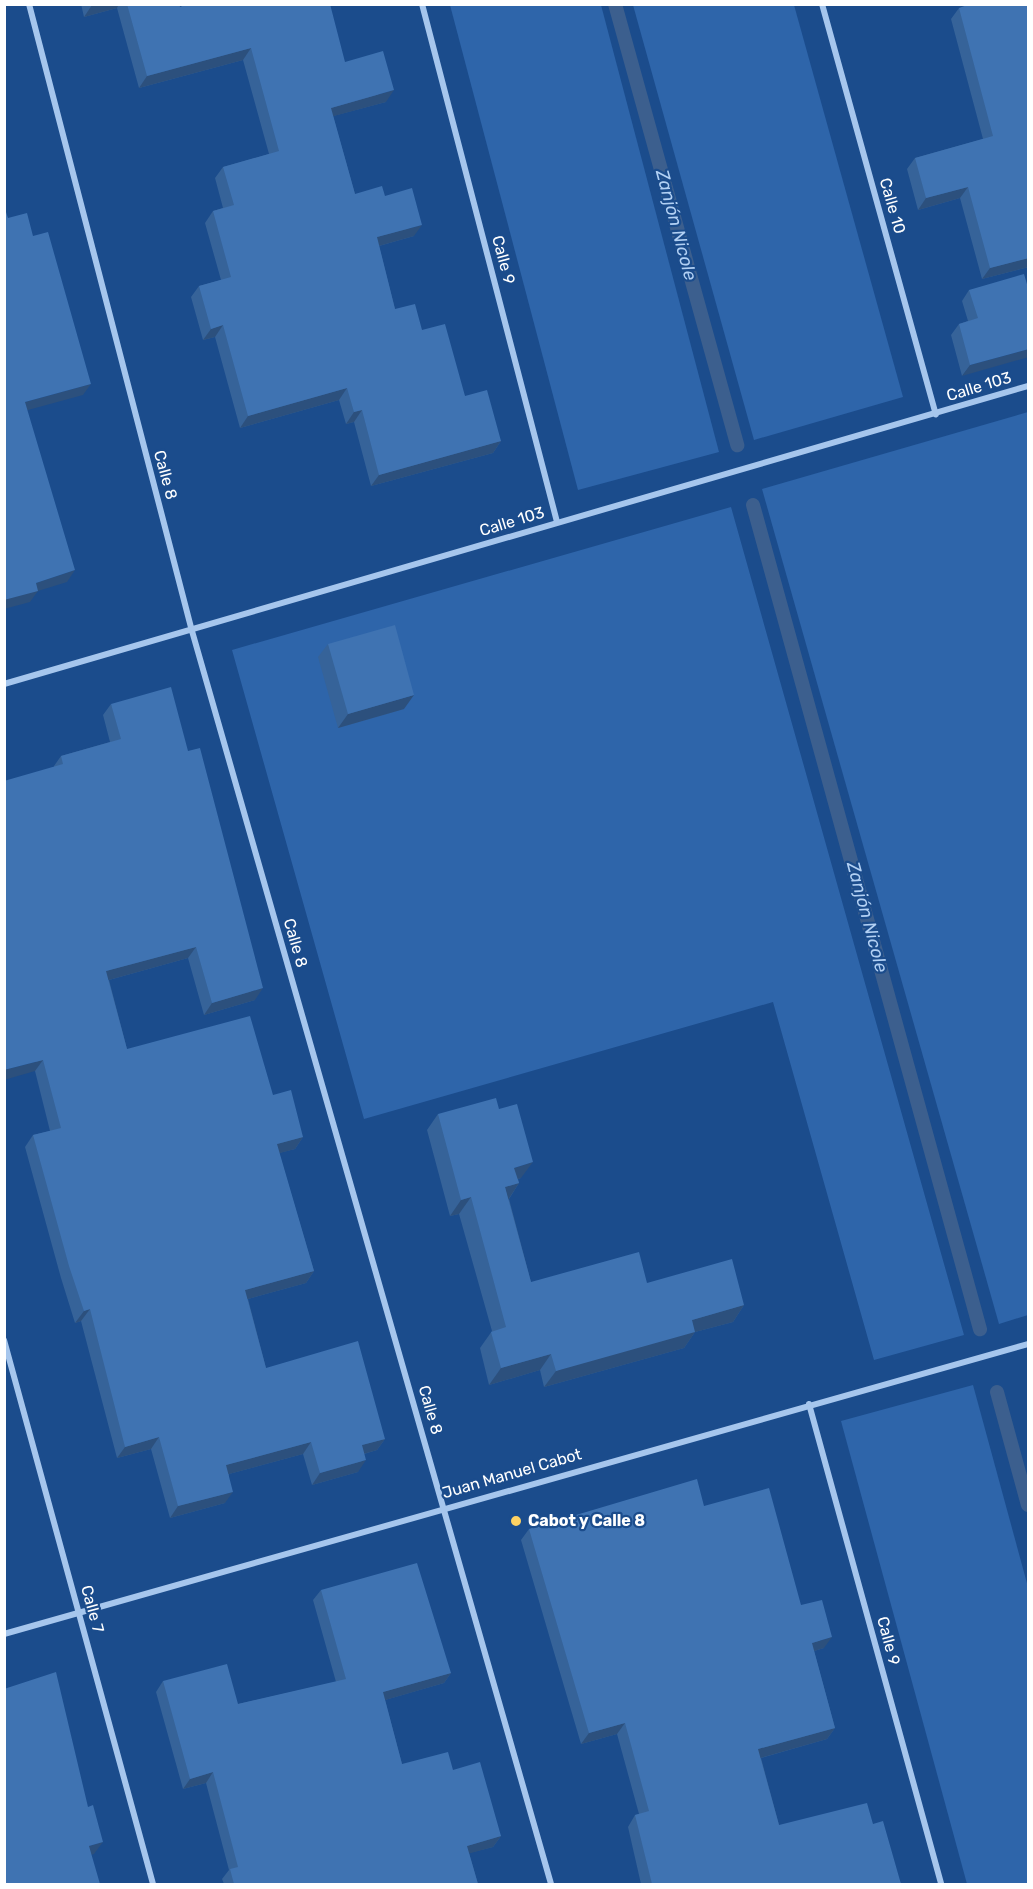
<!DOCTYPE html>
<meta charset="utf-8">
<style>
body{margin:0}
#map{position:relative;width:1033px;height:1889px;overflow:hidden;background:#1b4c8c;font-family:Rubik,sans-serif}
div>[style]{position:absolute}
[style*='--x']{left:calc(var(--x)*1px);top:calc(var(--y)*1px);width:calc(var(--w)*1px);rotate:calc(var(--a)*1deg)}
.green>*{inset:0;background:#2e65aa}
.stream>*{height:14px;margin:-7px;padding:0 7px;transform-origin:7px;border-radius:7px;background:#3c5f8e}
.minor>*{height:6px;margin:-3px;padding:0 3px;transform-origin:3px;border-radius:3px;background:#a6c6ed}
.wall>*{inset:0;background:#366399}
.shaded-wall>*{inset:0;background:#2c507d}
.building>*{inset:0;background:#3f73b2}
.dots>*{width:16px;height:16px;translate:-50% -50%;box-sizing:border-box;border:3px solid #1b4c8c;border-radius:50%}
span{translate:-50% -50%;white-space:nowrap;text-align:center;line-height:1.15;-webkit-text-stroke:4.5px #1b4c8c;paint-order:stroke}
.street-label{font-size:16px;color:#fff}
.poi-label{font-size:16px;color:#fff;font-weight:700}
.left{translate:0 -50%;text-align:left}
.water-label{font-size:18px;color:#b2d0f4;font-style:italic}
.frame{position:absolute;inset:0;border:6px solid #fff;pointer-events:none}
</style>
<div id="map">
<div class="green">
<i style="clip-path:polygon(450px 5px,601px 5px,719px 452px,578px 490px)"></i>
<i style="clip-path:polygon(633px 5px,794px 5px,903px 397px,754px 440px)"></i>
<i style="clip-path:polygon(1028px 412px,1028px 1315px,999px 1324px,762px 489px)"></i>
<i style="clip-path:polygon(731px 507px,964px 1335px,874px 1360px,773px 1002px,364px 1119px,232px 650px)"></i>
<i style="clip-path:polygon(973px 1385px,1028px 1587px,1028px 1884px,967px 1884px,841px 1421px)"></i>
</div>
<div class="stream">
<i style="--x:615;--y:4;--w:458;--a:74.5"></i>
<i style="--x:753;--y:505;--w:855;--a:74.6"></i>
<i style="--x:997;--y:1392;--w:117;--a:74.7"></i>
</div>
<div class="minor">
<i style="--x:29;--y:4;--w:648;--a:75.43"></i>
<i style="--x:192;--y:631;--w:1303;--a:74.01"></i>
<i style="--x:422;--y:4;--w:535;--a:75.39"></i>
<i style="--x:822;--y:4;--w:426;--a:74.5"></i>
<i style="--x:4;--y:684;--w:1066;--a:-16.23"></i>
<i style="--x:4;--y:1340;--w:564;--a:74.68"></i>
<i style="--x:809;--y:1404;--w:498;--a:74.6"></i>
<i style="--x:4;--y:1634;--w:1064;--a:-15.81"></i>
</div>
<div class="wall">
<i style="clip-path:polygon(81px 4px,179px 4px,180px 7px,345px 62px,386px 102px,333px 116px,355px 194px,385px 196px,414px 236px,379px 246px,395px 309px,422px 330px,465px 396px,501px 441px,493px 453px,371px 486px,354px 422px,346px 424px,339px 400px,240px 428px,215px 337px,203px 340px,191px 297px,199px 286px,221px 280px,205px 223px,213px 211px,223px 208px,215px 178px,223px 167px,269px 154px,243px 60px,139px 88px,117px 8px,84px 17px)"></i>
<i style="clip-path:polygon(1029px 4px,1029px 267px,982px 279px,960px 198px,918px 210px,907px 169px,915px 158px,983px 139px,951px 19px,959px 8px)"></i>
<i style="clip-path:polygon(969px 290px,1029px 291px,962px 376px,951px 335px,959px 324px,968px 321px,962px 301px)"></i>
<i style="clip-path:polygon(328px 644px,404px 709px,338px 728px,318px 657px)"></i>
<i style="clip-path:polygon(111px 704px,255px 1000px,204px 1015px,188px 958px,109px 980px,127px 1049px,273px 1095px,303px 1137px,295px 1149px,279px 1153px,314px 1271px,306px 1283px,248px 1299px,266px 1368px,385px 1439px,377px 1450px,364px 1454px,358px 1472px,312px 1485px,303px 1454px,229px 1474px,225px 1503px,170px 1518px,151px 1449px,117px 1458px,81px 1321px,75px 1323px,61px 1278px,25px 1147px,33px 1135px,50px 1131px,35px 1071px,54px 766px,61px 756px,110px 742px,103px 715px)"></i>
<i style="clip-path:polygon(438px 1114px,521px 1178px,518px 1179px,519px 1183px,509px 1199px,531px 1282px,647px 1283px,744px 1305px,733px 1322px,695px 1332px,684px 1348px,544px 1387px,540px 1370px,489px 1385px,480px 1348px,492px 1331px,459px 1214px,450px 1216px,427px 1130px)"></i>
<i style="clip-path:polygon(704px 1506px,801px 1605px,824px 1648px,814px 1651px,835px 1728px,827px 1739px,761px 1758px,779px 1825px,873px 1824px,901px 1884px,641px 1884px,628px 1827px,635px 1815px,639px 1814px,617px 1734px,581px 1744px,521px 1540px,529px 1529px)"></i>
<i style="clip-path:polygon(321px 1590px,451px 1673px,444px 1683px,385px 1700px,402px 1764px,453px 1770px,501px 1836px,493px 1847px,469px 1853px,478px 1884px,224px 1884px,222px 1879px,229px 1870px,206px 1783px,183px 1789px,156px 1692px,163px 1681px,238px 1704px,336px 1682px,313px 1600px)"></i>
</div>
<div class="shaded-wall">
<i style="clip-path:polygon(95px 4px,119px 4px,117px 8px,84px 17px,92px 5px)"></i>
<i style="clip-path:polygon(251px 48px,243px 60px,139px 88px,147px 76px)"></i>
<i style="clip-path:polygon(394px 90px,386px 102px,323px 119px,331px 108px)"></i>
<i style="clip-path:polygon(968px 187px,960px 198px,918px 210px,926px 198px)"></i>
<i style="clip-path:polygon(422px 225px,414px 236px,368px 249px,377px 237px)"></i>
<i style="clip-path:polygon(1029px 258px,1029px 267px,982px 279px,990px 268px)"></i>
<i style="clip-path:polygon(223px 325px,215px 337px,203px 340px,211px 329px)"></i>
<i style="clip-path:polygon(1029px 349px,1029px 357px,962px 376px,970px 365px)"></i>
<i style="clip-path:polygon(91px 384px,83px 395px,17px 413px,25px 402px)"></i>
<i style="clip-path:polygon(347px 388px,339px 400px,240px 428px,248px 416px)"></i>
<i style="clip-path:polygon(362px 410px,354px 422px,346px 424px,354px 412px)"></i>
<i style="clip-path:polygon(501px 441px,493px 453px,371px 486px,379px 475px)"></i>
<i style="clip-path:polygon(75px 570px,67px 582px,38px 591px,30px 602px,4px 609px,4px 600px,36px 583px)"></i>
<i style="clip-path:polygon(414px 695px,404px 709px,338px 728px,348px 714px)"></i>
<i style="clip-path:polygon(196px 947px,188px 958px,98px 983px,106px 971px)"></i>
<i style="clip-path:polygon(263px 988px,255px 1000px,204px 1015px,212px 1003px)"></i>
<i style="clip-path:polygon(43px 1060px,35px 1071px,4px 1080px,4px 1070px)"></i>
<i style="clip-path:polygon(303px 1137px,295px 1149px,269px 1156px,277px 1144px)"></i>
<i style="clip-path:polygon(533px 1162px,521px 1178px,503px 1184px,514px 1168px)"></i>
<i style="clip-path:polygon(519px 1183px,508px 1200px,505px 1187px)"></i>
<i style="clip-path:polygon(471px 1197px,459px 1214px,450px 1216px,461px 1200px)"></i>
<i style="clip-path:polygon(314px 1271px,306px 1283px,237px 1302px,245px 1290px)"></i>
<i style="clip-path:polygon(744px 1305px,733px 1322px,695px 1332px,684px 1348px,544px 1387px,556px 1371px,692px 1320px)"></i>
<i style="clip-path:polygon(90px 1309px,81px 1321px,75px 1323px,84px 1311px)"></i>
<i style="clip-path:polygon(551px 1354px,540px 1370px,489px 1385px,501px 1368px)"></i>
<i style="clip-path:polygon(159px 1437px,151px 1449px,117px 1458px,125px 1447px)"></i>
<i style="clip-path:polygon(385px 1439px,377px 1450px,353px 1457px,362px 1445px)"></i>
<i style="clip-path:polygon(311px 1442px,303px 1454px,218px 1477px,226px 1465px)"></i>
<i style="clip-path:polygon(366px 1460px,358px 1472px,312px 1485px,320px 1473px)"></i>
<i style="clip-path:polygon(233px 1492px,225px 1503px,170px 1518px,178px 1506px)"></i>
<i style="clip-path:polygon(832px 1637px,824px 1648px,804px 1654px,812px 1643px)"></i>
<i style="clip-path:polygon(451px 1673px,444px 1683px,375px 1703px,383px 1692px)"></i>
<i style="clip-path:polygon(625px 1723px,617px 1734px,581px 1744px,589px 1733px)"></i>
<i style="clip-path:polygon(835px 1728px,827px 1739px,750px 1761px,758px 1749px)"></i>
<i style="clip-path:polygon(213px 1772px,206px 1783px,183px 1789px,190px 1779px)"></i>
<i style="clip-path:polygon(501px 1836px,493px 1847px,460px 1856px,467px 1846px)"></i>
<i style="clip-path:polygon(103px 1842px,94px 1854px,81px 1858px,89px 1846px)"></i>
</div>
<div class="building">
<i style="clip-path:polygon(127px 4px,179px 4px,180px 7px,187px 4px,330px 4px,345px 62px,383px 51px,394px 90px,331px 108px,355px 194px,382px 186px,385px 196px,412px 188px,422px 225px,377px 237px,395px 309px,415px 304px,422px 330px,445px 324px,465px 396px,487px 390px,501px 441px,379px 475px,362px 410px,354px 412px,347px 388px,248px 416px,223px 325px,211px 329px,199px 286px,231px 277px,213px 211px,234px 205px,223px 167px,279px 151px,251px 48px,147px 76px)"></i>
<i style="clip-path:polygon(970px 4px,1029px 4px,1029px 258px,990px 268px,968px 187px,926px 198px,915px 158px,993px 136px,959px 8px)"></i>
<i style="clip-path:polygon(4px 206px,8px 218px,27px 213px,33px 236px,48px 232px,91px 384px,25px 402px,75px 570px,36px 583px,38px 591px,4px 600px)"></i>
<i style="clip-path:polygon(1024px 274px,1029px 291px,1029px 349px,970px 365px,959px 324px,978px 318px,969px 290px)"></i>
<i style="clip-path:polygon(395px 625px,414px 695px,348px 714px,328px 644px)"></i>
<i style="clip-path:polygon(171px 687px,188px 751px,200px 748px,263px 988px,212px 1003px,196px 947px,106px 971px,127px 1049px,250px 1016px,273px 1095px,291px 1090px,303px 1137px,277px 1144px,314px 1271px,245px 1290px,266px 1368px,358px 1341px,385px 1439px,362px 1445px,366px 1460px,320px 1473px,311px 1442px,226px 1465px,233px 1492px,178px 1506px,159px 1437px,125px 1447px,90px 1309px,84px 1311px,69px 1266px,33px 1135px,61px 1128px,43px 1060px,4px 1070px,4px 781px,63px 764px,61px 756px,121px 739px,111px 704px)"></i>
<i style="clip-path:polygon(496px 1098px,499px 1109px,517px 1104px,533px 1162px,514px 1168px,519px 1183px,505px 1187px,531px 1282px,639px 1252px,647px 1283px,732px 1259px,744px 1305px,692px 1320px,695px 1332px,556px 1371px,551px 1354px,501px 1368px,491px 1332px,506px 1327px,471px 1197px,461px 1200px,438px 1114px)"></i>
<i style="clip-path:polygon(697px 1479px,704px 1506px,769px 1488px,801px 1605px,822px 1600px,832px 1637px,812px 1643px,835px 1728px,758px 1749px,779px 1825px,867px 1803px,873px 1824px,883px 1821px,901px 1884px,652px 1884px,635px 1815px,649px 1811px,625px 1723px,589px 1733px,529px 1529px)"></i>
<i style="clip-path:polygon(417px 1563px,451px 1673px,383px 1692px,402px 1764px,448px 1752px,453px 1770px,480px 1762px,501px 1836px,467px 1846px,478px 1884px,234px 1884px,230px 1869px,238px 1867px,213px 1772px,190px 1779px,163px 1681px,227px 1664px,238px 1704px,346px 1679px,321px 1590px)"></i>
<i style="clip-path:polygon(56px 1672px,88px 1807px,93px 1805px,103px 1842px,89px 1846px,100px 1884px,4px 1884px,4px 1689px)"></i>
</div>
<div class="dots">
<i style="left:516px;top:1521px;background:#fed263"></i>
</div>
<div class="street-label">
<span style="left:892px;top:206px;rotate:74deg">Calle 10</span>
<span style="left:503px;top:260px;rotate:75deg">Calle 9</span>
<span style="left:979px;top:387px;rotate:-17deg">Calle 103</span>
<span style="left:165px;top:475px;rotate:75deg">Calle 8</span>
<span style="left:512px;top:522px;rotate:-17deg">Calle 103</span>
<span style="left:295px;top:943px;rotate:74deg">Calle 8</span>
<span style="left:430px;top:1410px;rotate:74deg">Calle 8</span>
<span style="left:512px;top:1474px;rotate:-16deg">Juan Manuel Cabot</span>
<span style="left:92px;top:1609px;rotate:75deg">Calle 7</span>
<span style="left:888px;top:1641px;rotate:75deg">Calle 9</span>
</div>
<div class="poi-label">
<span class="left" style="left:528px;top:1521px">Cabot y Calle 8</span>
</div>
<div class="water-label">
<span style="left:676px;top:225px;rotate:75deg">Zanjón Nicole</span>
<span style="left:867px;top:917px;rotate:75deg">Zanjón Nicole</span>
</div>
<div class="frame"></div>
</div>
